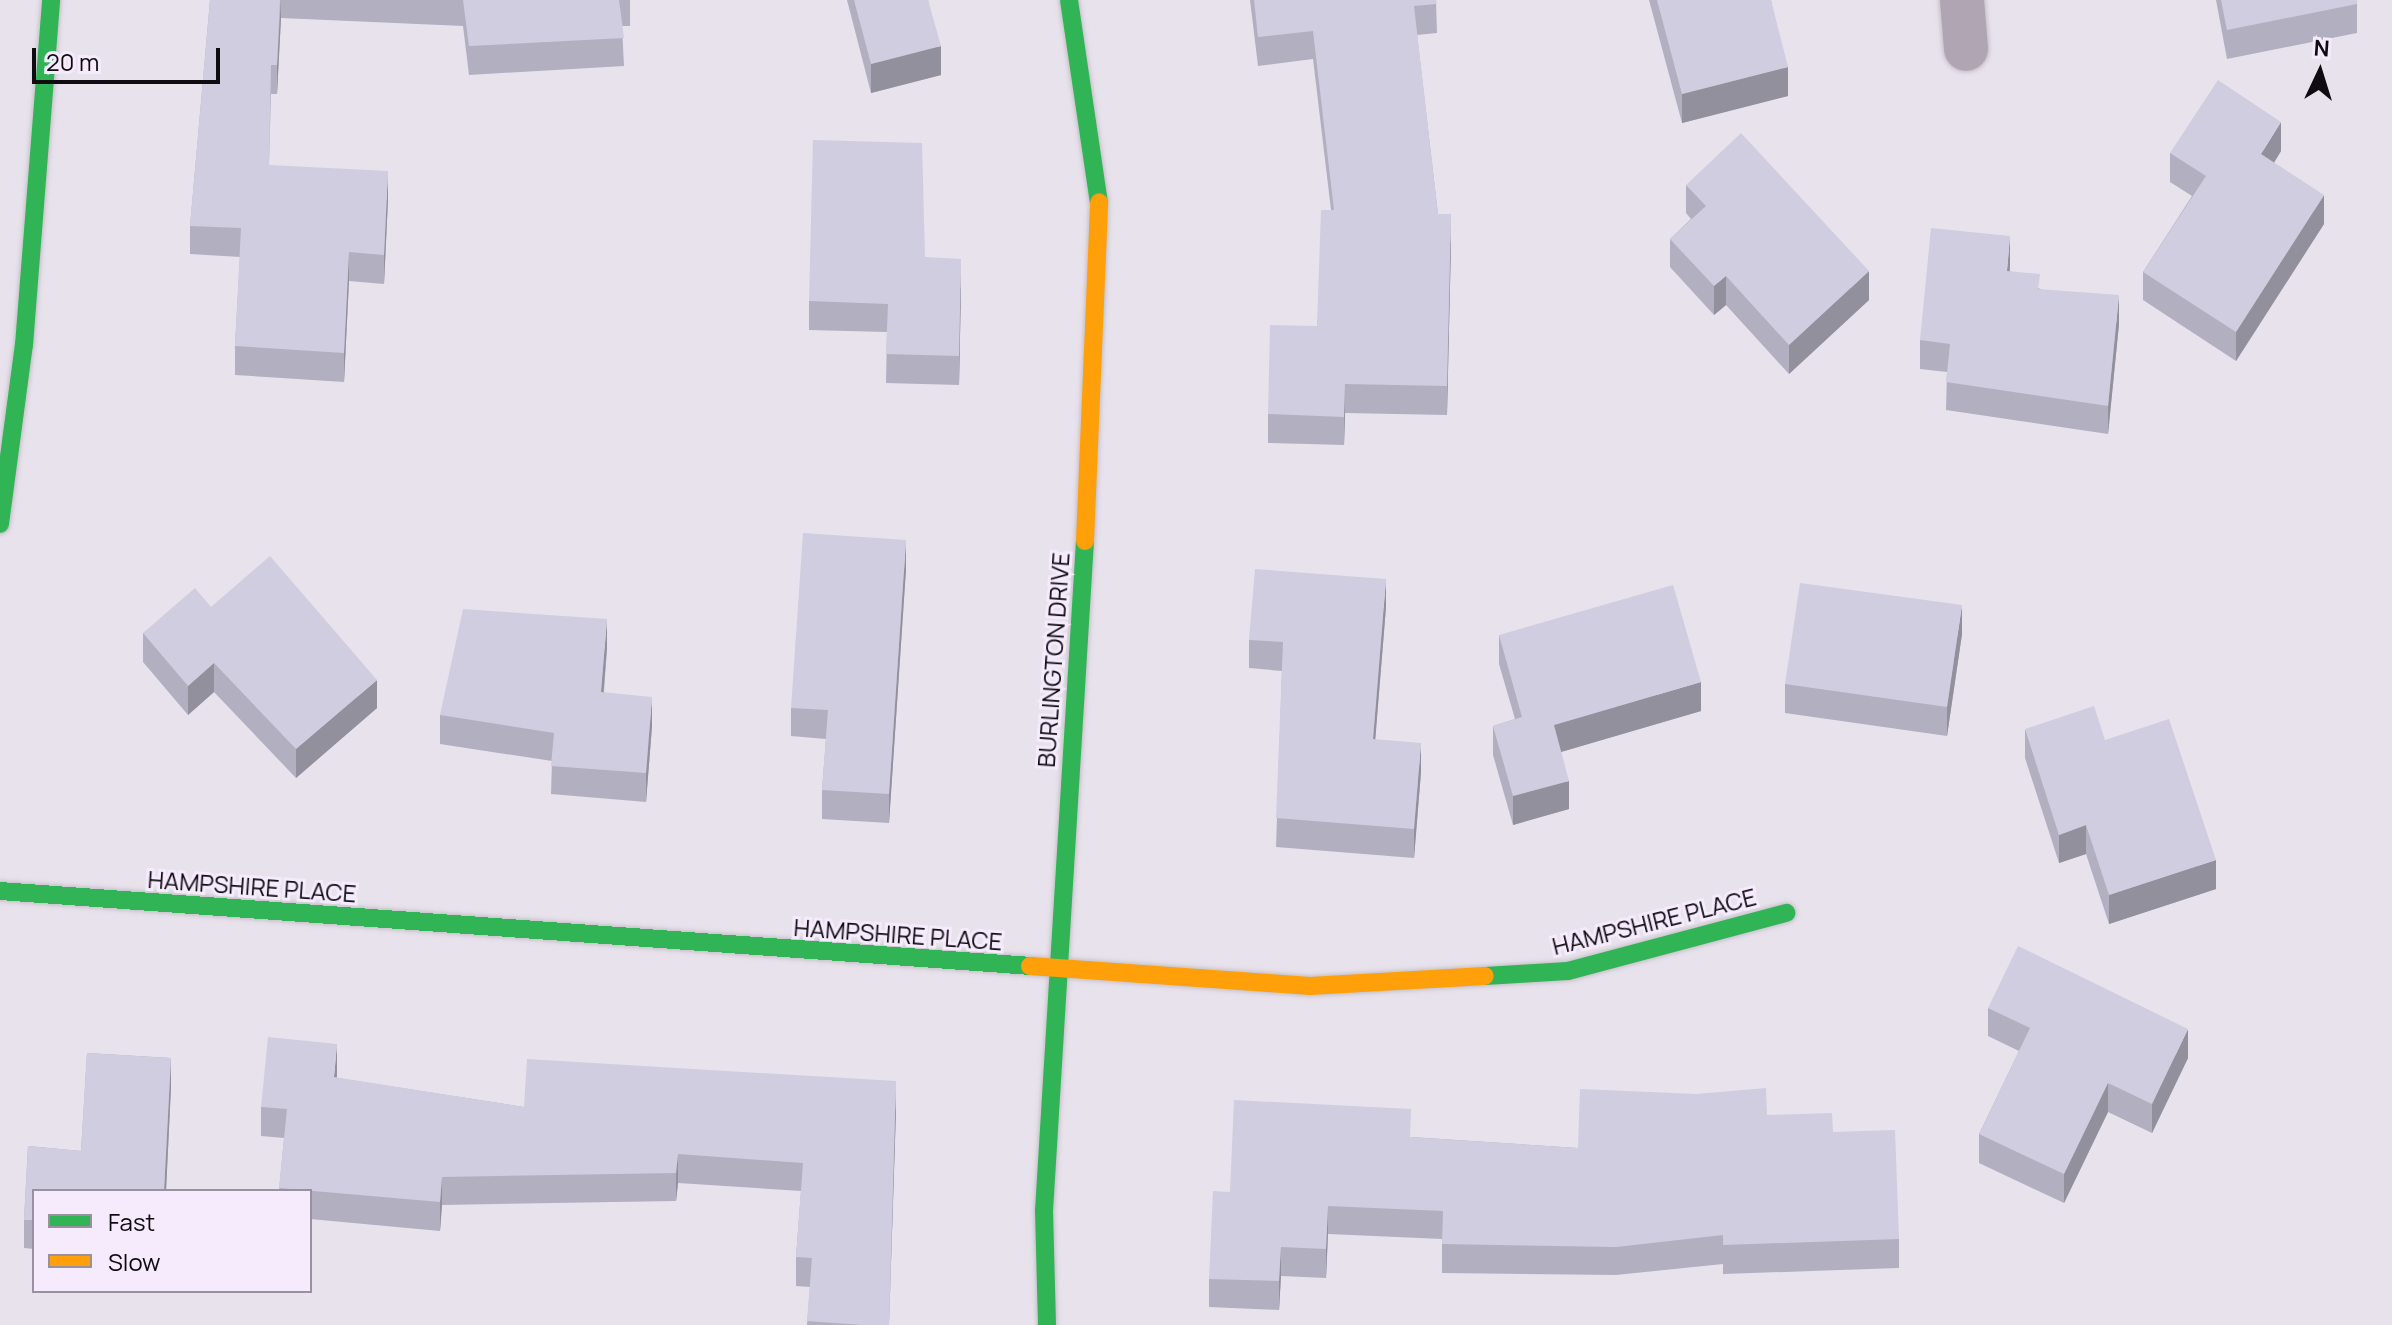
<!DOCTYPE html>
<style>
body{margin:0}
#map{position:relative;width:2392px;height:1325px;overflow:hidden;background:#e8e2ec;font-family:Manrope,sans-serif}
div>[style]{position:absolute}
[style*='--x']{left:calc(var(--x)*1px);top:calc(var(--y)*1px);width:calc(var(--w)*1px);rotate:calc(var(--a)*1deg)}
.roads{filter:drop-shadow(0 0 2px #c5c0c8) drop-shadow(0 0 2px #c5c0c8)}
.street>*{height:44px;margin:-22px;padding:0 22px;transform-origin:22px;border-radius:22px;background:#b0a5b2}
.fast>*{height:18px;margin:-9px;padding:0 9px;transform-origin:9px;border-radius:9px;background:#30b455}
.slow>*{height:18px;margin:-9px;padding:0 9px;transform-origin:9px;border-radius:9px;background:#ff9f0a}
.wall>*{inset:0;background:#b2b0c0}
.shaded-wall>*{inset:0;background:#91909c}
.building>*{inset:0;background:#cfcddf}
span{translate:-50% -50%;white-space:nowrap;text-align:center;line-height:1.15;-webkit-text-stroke:6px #f6ebfd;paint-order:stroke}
.street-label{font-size:24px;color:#0e0b11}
.legend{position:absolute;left:32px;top:1189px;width:280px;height:104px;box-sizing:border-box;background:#f6ebfd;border:2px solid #99919f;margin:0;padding:10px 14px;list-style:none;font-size:24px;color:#0e0b11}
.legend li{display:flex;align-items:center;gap:16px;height:40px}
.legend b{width:40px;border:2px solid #99919f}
.north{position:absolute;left:2280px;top:32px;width:80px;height:80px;-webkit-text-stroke:6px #f6ebfd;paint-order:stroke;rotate:4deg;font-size:22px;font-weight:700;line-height:32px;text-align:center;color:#0e0b11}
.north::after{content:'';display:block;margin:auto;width:28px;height:36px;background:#0e0b11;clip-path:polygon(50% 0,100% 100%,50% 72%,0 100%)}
.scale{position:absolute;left:32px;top:48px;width:188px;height:36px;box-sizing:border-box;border:4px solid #0e0b11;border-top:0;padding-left:10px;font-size:24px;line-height:28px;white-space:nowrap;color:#0e0b11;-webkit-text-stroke:6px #f6ebfd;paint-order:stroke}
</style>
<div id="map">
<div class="roads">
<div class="street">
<i style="--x:1962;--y:0;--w:49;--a:85.3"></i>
</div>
<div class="fast">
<i style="--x:1069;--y:0;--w:204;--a:81.6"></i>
<i style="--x:0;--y:524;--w:181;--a:-82.4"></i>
<i style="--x:24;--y:345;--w:346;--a:-85.5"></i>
<i style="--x:0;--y:891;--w:1033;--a:4.16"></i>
<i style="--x:1485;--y:976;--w:83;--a:-3.4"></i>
<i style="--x:1568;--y:971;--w:226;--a:-14.9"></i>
<i style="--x:1047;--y:1325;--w:114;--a:-91.5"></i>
<i style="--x:1044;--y:1211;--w:671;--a:-86.5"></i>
</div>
<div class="slow">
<i style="--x:1085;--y:541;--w:339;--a:-87.6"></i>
<i style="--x:1030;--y:966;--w:281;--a:4.1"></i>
<i style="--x:1310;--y:986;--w:175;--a:-3.3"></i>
</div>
</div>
<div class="wall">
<i style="clip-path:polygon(210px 0,630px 0,630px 26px,622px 26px,624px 66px,469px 75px,463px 26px,281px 18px,277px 94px,271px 94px,269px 165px,388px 200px,384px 284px,349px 281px,344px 382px,235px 375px,235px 346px,240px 257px,190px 254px,190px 226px)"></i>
<i style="clip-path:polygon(847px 0,928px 0,941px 75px,871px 93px)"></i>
<i style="clip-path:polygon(1250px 0,1436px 0,1437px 33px,1417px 35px,1438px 214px,1451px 243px,1447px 415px,1345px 413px,1344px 445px,1268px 443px,1268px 414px,1317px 326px,1331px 210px,1313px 59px,1258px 66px)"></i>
<i style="clip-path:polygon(1649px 0,1771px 0,1788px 96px,1682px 123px)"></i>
<i style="clip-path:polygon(2216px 0,2357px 0,2357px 33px,2227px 59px)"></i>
<i style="clip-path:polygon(2281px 151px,2274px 163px,2324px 224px,2236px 361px,2143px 300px,2143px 272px,2192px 196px,2170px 182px,2170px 153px)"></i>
<i style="clip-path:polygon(1686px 185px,1869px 300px,1789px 374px,1726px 305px,1714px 315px,1670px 267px,1670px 239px,1691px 219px,1686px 213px)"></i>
<i style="clip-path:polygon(925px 257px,961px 288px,959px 385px,886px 383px,887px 332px,809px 330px,809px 301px)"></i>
<i style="clip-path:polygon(2010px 265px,2010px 271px,2040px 289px,2119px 324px,2108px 434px,1946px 410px,1947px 372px,1920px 369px,1920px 340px)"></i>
<i style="clip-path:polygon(906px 569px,889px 823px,822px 819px,822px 790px,826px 739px,791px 736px,791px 708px)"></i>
<i style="clip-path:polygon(211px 607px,377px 708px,296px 778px,214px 692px,188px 715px,143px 662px,143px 633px)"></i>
<i style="clip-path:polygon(1386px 607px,1375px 739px,1421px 772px,1414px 858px,1276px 847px,1282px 671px,1249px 668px,1249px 640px)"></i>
<i style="clip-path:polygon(1962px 634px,1947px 736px,1785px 713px,1785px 684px)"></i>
<i style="clip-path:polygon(1499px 635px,1701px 711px,1561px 752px,1569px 809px,1513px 825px,1493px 755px,1493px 726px,1515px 719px,1499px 664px)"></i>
<i style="clip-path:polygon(607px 648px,604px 692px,652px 726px,646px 802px,551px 794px,552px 761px,440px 744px,440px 715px)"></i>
<i style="clip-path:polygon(2025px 729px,2105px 740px,2216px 889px,2109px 924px,2086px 854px,2059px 863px,2025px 758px)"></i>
<i style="clip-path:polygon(1988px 1008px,2188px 1058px,2152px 1133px,2108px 1112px,2064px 1203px,1979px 1163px,1979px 1134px,2019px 1051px,1988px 1036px)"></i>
<i style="clip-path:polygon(87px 1053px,171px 1058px,171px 1087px,166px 1191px,34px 1191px,34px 1249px,24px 1248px,24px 1220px,28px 1146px,81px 1151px)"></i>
<i style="clip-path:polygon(337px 1073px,337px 1078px,524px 1107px,896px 1110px,889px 1325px,807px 1325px,810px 1287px,796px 1286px,796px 1257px,801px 1191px,678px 1183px,676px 1201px,442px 1205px,440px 1231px,310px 1219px,310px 1191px,279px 1191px,284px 1138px,261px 1136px,261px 1107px)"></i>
<i style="clip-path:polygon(1767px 1115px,1833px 1132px,1899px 1239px,1899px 1268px,1723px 1274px,1723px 1264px,1616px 1275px,1442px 1273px,1442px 1239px,1328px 1234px,1326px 1278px,1281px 1276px,1279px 1310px,1209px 1307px,1209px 1279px,1230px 1192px,1411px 1137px,1578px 1148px)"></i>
</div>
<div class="shaded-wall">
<i style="clip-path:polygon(281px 0,281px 18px,277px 94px,277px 65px)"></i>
<i style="clip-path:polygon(941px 46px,941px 75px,871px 93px,871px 64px)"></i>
<i style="clip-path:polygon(1788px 67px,1788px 96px,1682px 123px,1682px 94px)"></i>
<i style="clip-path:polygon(2281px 122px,2281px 151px,2261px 183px,2261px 154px)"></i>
<i style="clip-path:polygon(388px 171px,388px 200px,384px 284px,384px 255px)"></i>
<i style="clip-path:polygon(2324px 195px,2324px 224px,2236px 361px,2236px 332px)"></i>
<i style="clip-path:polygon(1451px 214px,1451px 243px,1447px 415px,1447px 386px)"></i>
<i style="clip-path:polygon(2010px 236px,2010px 265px,2007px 299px,2007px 271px)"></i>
<i style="clip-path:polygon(349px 252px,349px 281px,344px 382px,344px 353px)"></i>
<i style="clip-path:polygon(961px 259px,961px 288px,959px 385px,959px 356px)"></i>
<i style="clip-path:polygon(1869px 271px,1869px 300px,1789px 374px,1789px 345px)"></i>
<i style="clip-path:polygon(1726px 276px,1726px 305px,1714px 315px,1714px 286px)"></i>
<i style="clip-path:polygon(2119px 295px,2119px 324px,2108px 434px,2108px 406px)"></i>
<i style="clip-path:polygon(1345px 384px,1345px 413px,1344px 445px,1344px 417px)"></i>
<i style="clip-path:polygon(906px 540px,906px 569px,889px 823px,889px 794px)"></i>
<i style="clip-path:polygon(1386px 579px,1386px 607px,1373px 768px,1373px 739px)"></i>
<i style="clip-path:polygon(1962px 605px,1962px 634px,1947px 736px,1947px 707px)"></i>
<i style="clip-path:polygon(607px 619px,607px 648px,601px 721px,601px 692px)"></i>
<i style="clip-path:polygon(214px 663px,214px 692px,188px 715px,188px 686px)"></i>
<i style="clip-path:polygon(377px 680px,377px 708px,296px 778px,296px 749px)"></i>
<i style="clip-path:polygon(1701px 682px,1701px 711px,1554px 754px,1554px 725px)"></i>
<i style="clip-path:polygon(652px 697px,652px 726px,646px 802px,646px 773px)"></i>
<i style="clip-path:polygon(1421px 743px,1421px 772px,1414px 858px,1414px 829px)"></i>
<i style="clip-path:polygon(1569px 781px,1569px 809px,1513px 825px,1513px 796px)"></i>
<i style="clip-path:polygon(2086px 825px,2086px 854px,2059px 863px,2059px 835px)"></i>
<i style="clip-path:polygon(2216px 860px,2216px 889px,2109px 924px,2109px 895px)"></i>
<i style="clip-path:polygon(2188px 1029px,2188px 1058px,2152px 1133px,2152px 1104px)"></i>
<i style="clip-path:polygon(337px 1044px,337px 1073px,334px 1106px,334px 1077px)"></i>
<i style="clip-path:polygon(171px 1058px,171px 1087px,166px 1191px,164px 1191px)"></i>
<i style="clip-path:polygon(896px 1081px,896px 1110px,889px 1325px)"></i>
<i style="clip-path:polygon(2108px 1083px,2108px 1112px,2064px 1203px,2064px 1174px)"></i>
<i style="clip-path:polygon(678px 1154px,678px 1183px,676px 1201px,676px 1173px)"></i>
<i style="clip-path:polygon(442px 1177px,442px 1205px,440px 1231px,440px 1202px)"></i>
<i style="clip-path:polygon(1328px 1206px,1328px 1234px,1326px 1278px,1326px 1249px)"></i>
<i style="clip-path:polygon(1281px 1247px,1281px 1276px,1279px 1310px,1279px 1281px)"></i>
</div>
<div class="building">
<i style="clip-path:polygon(210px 0,280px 0,277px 65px,271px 65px,269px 165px,388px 171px,384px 255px,349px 252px,344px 353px,235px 346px,241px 228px,190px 226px)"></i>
<i style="clip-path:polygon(463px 0,619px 0,624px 38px,469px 46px)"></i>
<i style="clip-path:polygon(854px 0,928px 0,941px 46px,871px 64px)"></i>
<i style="clip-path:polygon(1254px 0,1436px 0,1437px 4px,1414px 6px,1438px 214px,1451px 214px,1447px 386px,1345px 384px,1344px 417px,1268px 414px,1270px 325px,1317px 326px,1321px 210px,1334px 210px,1313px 31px,1258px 37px)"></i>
<i style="clip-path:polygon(1657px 0,1771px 0,1788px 67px,1682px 94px)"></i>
<i style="clip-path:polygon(2221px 0,2357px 0,2357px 4px,2227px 30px)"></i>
<i style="clip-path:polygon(2218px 80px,2281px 122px,2261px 154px,2324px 195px,2236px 332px,2143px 272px,2206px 176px,2170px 153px)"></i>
<i style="clip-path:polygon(1741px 133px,1869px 271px,1789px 345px,1726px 276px,1714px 286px,1670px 239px,1706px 206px,1686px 185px)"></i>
<i style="clip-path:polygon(813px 140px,922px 143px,925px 257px,961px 259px,959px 356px,886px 354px,888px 304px,809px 301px)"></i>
<i style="clip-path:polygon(1931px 228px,2010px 236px,2007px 271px,2040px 274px,2038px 289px,2119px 295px,2108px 406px,1946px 382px,1950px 344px,1920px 340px)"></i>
<i style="clip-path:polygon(803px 533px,906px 540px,889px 794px,822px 790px,828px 710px,791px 708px)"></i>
<i style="clip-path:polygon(270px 556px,377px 680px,296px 749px,214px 663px,188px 686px,143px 633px,195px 588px,211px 607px)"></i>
<i style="clip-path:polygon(1255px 569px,1386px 579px,1373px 739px,1421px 743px,1414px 829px,1276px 818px,1283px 642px,1249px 640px)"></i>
<i style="clip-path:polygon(1800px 583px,1962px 605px,1947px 707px,1785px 684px)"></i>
<i style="clip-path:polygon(1673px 585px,1701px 682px,1554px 725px,1569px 781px,1513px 796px,1493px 726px,1522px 717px,1499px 635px)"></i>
<i style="clip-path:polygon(463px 609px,607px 619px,601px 692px,652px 697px,646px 773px,551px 766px,554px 733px,440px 715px)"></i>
<i style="clip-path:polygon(2094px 706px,2105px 740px,2169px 719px,2216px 860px,2109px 895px,2086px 825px,2059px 835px,2025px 729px)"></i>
<i style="clip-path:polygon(2018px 946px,2188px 1029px,2152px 1104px,2108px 1083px,2064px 1174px,1979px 1134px,2030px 1028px,1988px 1008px)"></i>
<i style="clip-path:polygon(268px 1037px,337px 1044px,334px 1077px,524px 1107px,527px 1059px,896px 1081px,889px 1325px,862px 1325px,807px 1321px,812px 1258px,796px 1257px,803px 1163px,678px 1154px,676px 1173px,442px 1177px,440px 1202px,279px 1188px,287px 1109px,261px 1107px)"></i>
<i style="clip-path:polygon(87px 1053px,171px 1058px,164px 1191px,34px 1191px,34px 1220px,24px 1220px,28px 1146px,81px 1151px)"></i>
<i style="clip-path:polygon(1766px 1088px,1767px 1115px,1832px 1113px,1833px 1132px,1895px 1130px,1899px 1239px,1723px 1245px,1723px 1235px,1616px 1247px,1442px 1244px,1443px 1211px,1328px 1206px,1326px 1249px,1281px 1247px,1279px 1281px,1209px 1279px,1213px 1191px,1230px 1192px,1234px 1100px,1411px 1109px,1410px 1137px,1578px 1148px,1580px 1089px,1696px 1094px)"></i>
</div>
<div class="street-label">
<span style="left:1053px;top:660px;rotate:-86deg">BURLINGTON DRIVE</span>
<span style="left:252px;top:886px;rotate:4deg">HAMPSHIRE PLACE</span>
<span style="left:1654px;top:921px;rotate:-14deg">HAMPSHIRE PLACE</span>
<span style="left:898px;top:934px;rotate:4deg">HAMPSHIRE PLACE</span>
</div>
<ul class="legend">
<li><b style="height:10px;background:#30b455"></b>Fast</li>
<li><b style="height:10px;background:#ff9f0a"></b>Slow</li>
</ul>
<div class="north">N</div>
<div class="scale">20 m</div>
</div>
